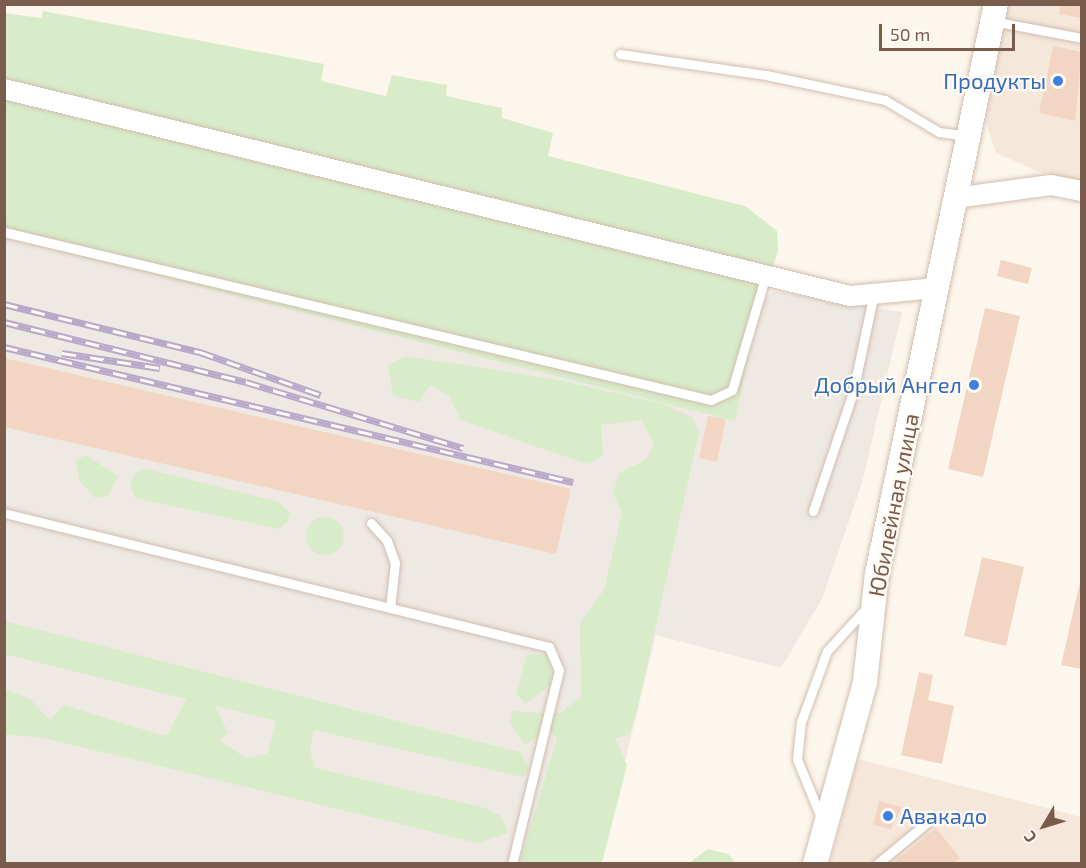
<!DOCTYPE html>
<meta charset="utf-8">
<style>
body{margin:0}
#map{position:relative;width:1086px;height:868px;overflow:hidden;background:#fdf6ec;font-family:"Exo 2",sans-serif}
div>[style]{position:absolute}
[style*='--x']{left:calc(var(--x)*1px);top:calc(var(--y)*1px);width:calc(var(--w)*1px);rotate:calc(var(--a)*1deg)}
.residential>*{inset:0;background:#f5e8da}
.industrial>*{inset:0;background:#efe9e4}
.green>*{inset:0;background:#d8ecc9}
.round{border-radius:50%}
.building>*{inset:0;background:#f3d5c3}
.roads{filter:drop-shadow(0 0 2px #d1beb0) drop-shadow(0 0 2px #d1beb0)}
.service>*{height:9px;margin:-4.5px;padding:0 4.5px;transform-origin:4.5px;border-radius:4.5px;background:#fff}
.minor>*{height:20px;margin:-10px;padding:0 10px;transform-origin:10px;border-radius:10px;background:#fff}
.tertiary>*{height:24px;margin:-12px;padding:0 12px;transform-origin:12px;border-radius:12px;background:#fff}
.rail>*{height:7px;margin-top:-3.5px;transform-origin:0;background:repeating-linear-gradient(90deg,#fffaf3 0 14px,#b9a8c9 0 28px);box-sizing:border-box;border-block:2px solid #b9a8c9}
.dots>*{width:16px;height:16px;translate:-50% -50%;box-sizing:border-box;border:3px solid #fffaf3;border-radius:50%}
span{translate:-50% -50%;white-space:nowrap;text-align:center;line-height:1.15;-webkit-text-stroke:4.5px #fffaf3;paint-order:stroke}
.shop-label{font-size:22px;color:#366cbe}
.right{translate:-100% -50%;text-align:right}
.left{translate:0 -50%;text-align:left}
.street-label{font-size:22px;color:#7a5c4d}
.frame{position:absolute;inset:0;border:6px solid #7a5c4d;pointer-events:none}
.north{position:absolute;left:1014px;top:796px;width:60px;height:60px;-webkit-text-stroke:4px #fffaf3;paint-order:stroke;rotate:232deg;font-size:16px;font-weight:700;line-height:24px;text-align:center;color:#7a5c4d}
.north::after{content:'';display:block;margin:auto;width:21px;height:27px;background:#7a5c4d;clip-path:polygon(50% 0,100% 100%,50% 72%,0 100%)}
.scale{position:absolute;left:879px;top:24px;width:136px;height:27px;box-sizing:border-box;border:3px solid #7a5c4d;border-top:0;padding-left:8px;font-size:18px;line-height:21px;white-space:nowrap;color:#7a5c4d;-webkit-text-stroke:4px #fffaf3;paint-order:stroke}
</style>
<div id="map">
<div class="residential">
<i style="clip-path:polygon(1007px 5px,1081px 5px,1081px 181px,1039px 172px,996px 153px,986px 122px)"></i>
<i style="clip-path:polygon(858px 759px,1081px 817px,1081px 863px,830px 864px)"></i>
</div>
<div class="industrial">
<i style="clip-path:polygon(5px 238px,735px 420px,761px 301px,774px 291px,902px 312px,862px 483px,822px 599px,781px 668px,656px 635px,600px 863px,5px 864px)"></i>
</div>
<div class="green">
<i style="clip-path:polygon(43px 11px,324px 64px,321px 81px,386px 96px,392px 75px,447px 85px,446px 96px,502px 108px,502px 118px,553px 133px,548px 156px,745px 206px,777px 231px,778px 251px,761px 301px,735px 421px,5px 238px,5px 13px,41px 18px)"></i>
<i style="clip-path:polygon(405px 356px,559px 380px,664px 404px,693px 418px,699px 432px,636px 715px,629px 735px,615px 738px,627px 765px,602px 863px,520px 863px,557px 738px,552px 733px,524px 744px,510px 723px,512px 711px,559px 714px,581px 696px,580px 622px,604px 590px,622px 513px,613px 493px,619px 473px,645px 460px,654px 444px,641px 420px,601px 425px,603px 456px,587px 464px,460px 420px,450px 397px,430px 385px,420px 402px,393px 396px,388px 365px)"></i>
<i style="clip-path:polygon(86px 455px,118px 476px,108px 496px,95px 498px,79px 480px,76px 460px)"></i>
<i style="clip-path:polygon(147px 469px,279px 502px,290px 513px,287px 523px,279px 529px,135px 498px,130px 485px,135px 473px)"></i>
<i class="round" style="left:306px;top:517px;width:38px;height:38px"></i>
<i style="clip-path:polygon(evenodd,4px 621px,520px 752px,529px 768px,523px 777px,314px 730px,310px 750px,315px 768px,485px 808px,501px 816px,508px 833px,478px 843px,44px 738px,5px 734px,5px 690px,29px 698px,50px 720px,64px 705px,161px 735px,167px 735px,186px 699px,5px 654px,4px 621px,215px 706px,276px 721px,267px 754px,246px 758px,220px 741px,228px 732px,215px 706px)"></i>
<i style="clip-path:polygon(527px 654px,550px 655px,551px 685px,525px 704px,516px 693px)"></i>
<i style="clip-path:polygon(708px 849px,728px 854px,736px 863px,689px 863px)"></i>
</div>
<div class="building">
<i style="clip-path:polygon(1061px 4px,1082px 4px,1082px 18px,1059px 14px)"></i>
<i style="clip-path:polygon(1053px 46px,1082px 52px,1075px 121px,1039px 113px)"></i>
<i style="clip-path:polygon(1001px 260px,1032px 268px,1028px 284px,997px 276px)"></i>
<i style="clip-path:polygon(985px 308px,1020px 316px,983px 477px,948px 469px)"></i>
<i style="clip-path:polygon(4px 358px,571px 489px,556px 554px,4px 427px)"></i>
<i style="clip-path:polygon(708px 416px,726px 419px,717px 462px,699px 458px)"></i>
<i style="clip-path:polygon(982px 557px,1024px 567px,1006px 646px,964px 636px)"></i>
<i style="clip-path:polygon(1082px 573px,1082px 669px,1061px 665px)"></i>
<i style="clip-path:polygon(919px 672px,933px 675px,928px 700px,954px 706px,942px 764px,901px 755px)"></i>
<i style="clip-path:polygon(879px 801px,902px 807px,891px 829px,873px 825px)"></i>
<i style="clip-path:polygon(936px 828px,960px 858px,953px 864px,892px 864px)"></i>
</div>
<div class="roads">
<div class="service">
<i style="--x:992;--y:21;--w:92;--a:10.7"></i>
<i style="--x:620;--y:54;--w:148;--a:8.2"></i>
<i style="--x:766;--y:75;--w:122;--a:11.9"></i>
<i style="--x:885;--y:100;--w:63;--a:30.7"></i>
<i style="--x:939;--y:132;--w:29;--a:8"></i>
<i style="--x:4;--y:232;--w:727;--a:13.37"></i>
<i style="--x:711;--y:400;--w:23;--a:-25"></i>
<i style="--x:732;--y:390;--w:117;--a:-73.6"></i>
<i style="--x:813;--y:511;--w:126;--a:-71.4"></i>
<i style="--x:853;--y:392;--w:102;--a:-78.1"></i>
<i style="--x:4;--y:513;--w:561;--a:13.81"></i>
<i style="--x:549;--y:647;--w:25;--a:67"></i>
<i style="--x:559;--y:670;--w:200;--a:103.6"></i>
<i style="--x:371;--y:523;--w:24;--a:48"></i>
<i style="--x:387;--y:541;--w:23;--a:70"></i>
<i style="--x:395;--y:563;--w:45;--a:96.3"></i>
<i style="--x:822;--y:820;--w:66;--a:-112.3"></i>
<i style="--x:797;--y:759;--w:37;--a:-84"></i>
<i style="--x:801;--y:722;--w:76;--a:-69.9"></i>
<i style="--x:827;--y:651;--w:62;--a:-47.6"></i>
<i style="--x:877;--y:864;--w:67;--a:-39.6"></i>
</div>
<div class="minor">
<i style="--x:4;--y:89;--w:871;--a:13.75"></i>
<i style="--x:850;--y:296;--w:86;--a:-5.3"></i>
<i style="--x:955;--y:198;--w:97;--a:-7.7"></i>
<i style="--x:1051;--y:185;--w:32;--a:11"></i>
</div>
<div class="tertiary">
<i style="--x:815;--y:864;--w:189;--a:-74.6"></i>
<i style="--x:865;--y:682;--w:109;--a:-83.7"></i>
<i style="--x:877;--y:574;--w:582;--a:-78.21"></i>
</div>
</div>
<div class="rail">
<i style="--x:4;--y:304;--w:202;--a:13.8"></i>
<i style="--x:200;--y:352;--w:128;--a:19.6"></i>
<i style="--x:4;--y:322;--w:249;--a:13.9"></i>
<i style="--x:246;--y:382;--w:227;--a:16.9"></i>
<i style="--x:4;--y:347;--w:585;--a:13.35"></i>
<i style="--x:62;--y:353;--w:99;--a:8.7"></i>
</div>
<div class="dots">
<i style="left:1058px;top:81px;background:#3f7fe0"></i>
<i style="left:974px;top:385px;background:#3f7fe0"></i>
<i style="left:888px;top:816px;background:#3f7fe0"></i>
</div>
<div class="shop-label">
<span class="right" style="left:1046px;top:81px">Продукты</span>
<span class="right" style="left:962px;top:385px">Добрый Ангел</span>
<span class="left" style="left:900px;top:816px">Авакадо</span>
</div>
<div class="street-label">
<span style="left:893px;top:505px;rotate:-79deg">Юбилейная улица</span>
</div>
<div class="frame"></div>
<div class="north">С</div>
<div class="scale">50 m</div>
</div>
